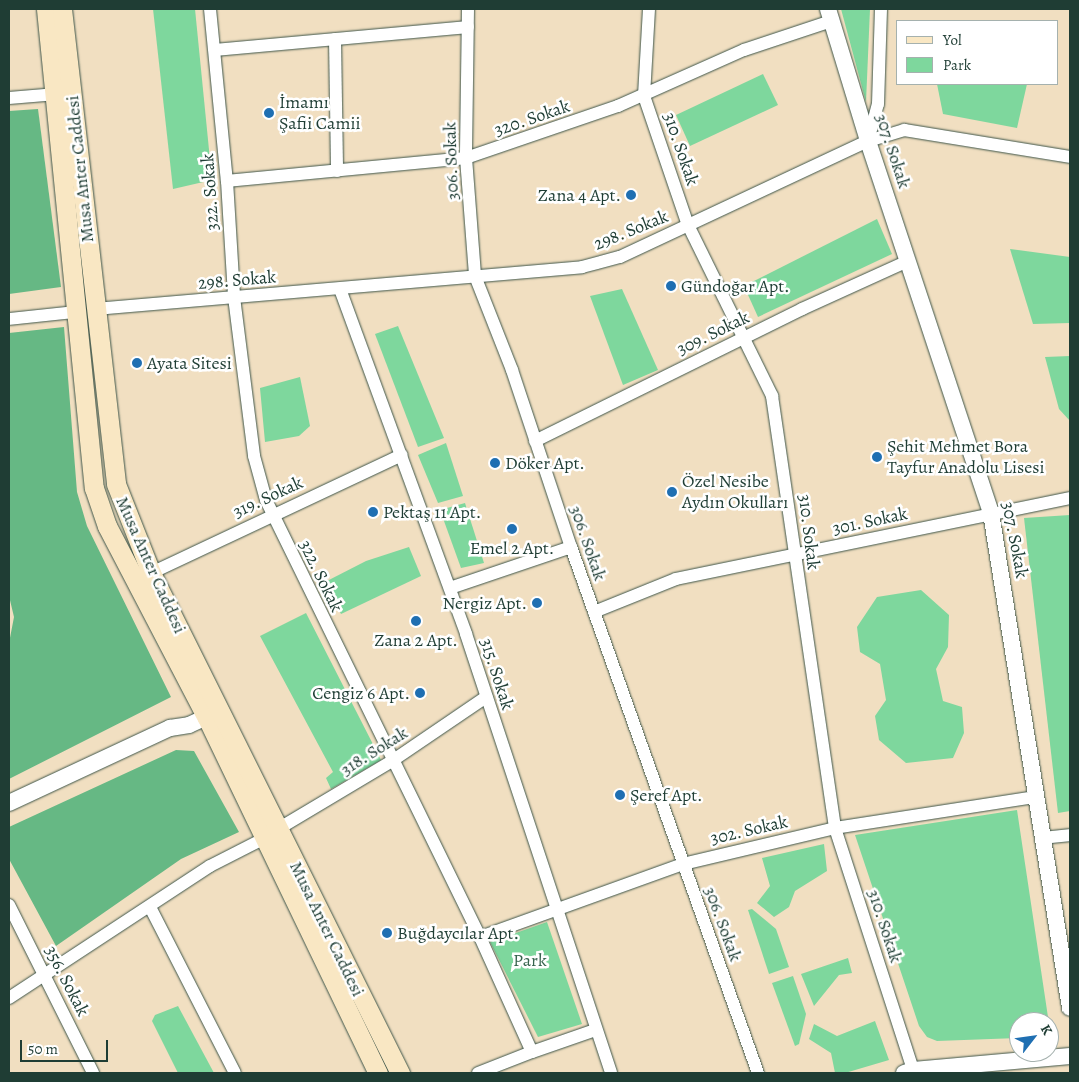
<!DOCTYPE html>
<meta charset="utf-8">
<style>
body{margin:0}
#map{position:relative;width:1079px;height:1082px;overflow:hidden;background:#f1dfc1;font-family:Alegreya,serif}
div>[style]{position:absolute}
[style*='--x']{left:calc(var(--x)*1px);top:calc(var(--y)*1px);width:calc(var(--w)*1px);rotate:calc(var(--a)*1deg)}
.green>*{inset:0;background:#7ed79d}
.forest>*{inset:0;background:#66b884}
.roads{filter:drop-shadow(0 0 1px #3e5549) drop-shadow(0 0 1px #3e5549)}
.minor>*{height:12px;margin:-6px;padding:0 6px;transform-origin:6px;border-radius:6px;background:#fff}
.tertiary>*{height:16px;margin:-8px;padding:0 8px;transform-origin:8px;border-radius:8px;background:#fff}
.secondary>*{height:19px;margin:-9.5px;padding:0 9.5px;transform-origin:9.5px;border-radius:9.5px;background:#f9e7c3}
.dots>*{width:14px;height:14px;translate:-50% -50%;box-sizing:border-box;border:2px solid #fff;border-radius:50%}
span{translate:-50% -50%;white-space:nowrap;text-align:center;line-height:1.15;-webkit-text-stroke:5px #fff;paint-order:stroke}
.poi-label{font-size:18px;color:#1f3d34}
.left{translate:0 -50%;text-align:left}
.right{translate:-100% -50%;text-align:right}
.street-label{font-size:18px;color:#1f3d34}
.park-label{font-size:18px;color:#37644e}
.frame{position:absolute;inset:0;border:10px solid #1f3d34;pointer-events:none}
.legend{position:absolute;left:896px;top:20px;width:162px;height:65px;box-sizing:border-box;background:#fff;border:1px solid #a5b1ae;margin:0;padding:6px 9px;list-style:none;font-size:15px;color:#1f3d34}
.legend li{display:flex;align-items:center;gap:10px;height:25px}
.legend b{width:25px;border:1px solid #a5b1ae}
.north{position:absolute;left:1009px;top:1012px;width:50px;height:50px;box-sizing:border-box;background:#fff;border:1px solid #a5b1ae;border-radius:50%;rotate:60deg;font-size:14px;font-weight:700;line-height:20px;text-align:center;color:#1f3d34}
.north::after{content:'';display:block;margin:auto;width:18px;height:22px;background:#1f6fb2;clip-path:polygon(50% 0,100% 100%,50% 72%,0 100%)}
.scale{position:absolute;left:20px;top:1040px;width:88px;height:22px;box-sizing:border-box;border:2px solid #1f3d34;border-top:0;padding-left:6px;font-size:15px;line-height:18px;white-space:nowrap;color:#1f3d34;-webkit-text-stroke:4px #fff;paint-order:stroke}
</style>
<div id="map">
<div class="green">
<i style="clip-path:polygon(153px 9px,195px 9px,212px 180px,173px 189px)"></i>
<i style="clip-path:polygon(841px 9px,870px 9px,866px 102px)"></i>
<i style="clip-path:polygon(763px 74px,778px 105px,690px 146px,676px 115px)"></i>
<i style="clip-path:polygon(937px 84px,1027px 84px,1017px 128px,943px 114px)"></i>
<i style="clip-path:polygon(877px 219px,892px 254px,758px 317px,744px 286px)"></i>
<i style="clip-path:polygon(1010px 249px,1070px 257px,1070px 323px,1033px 324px)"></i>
<i style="clip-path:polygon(622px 289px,658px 370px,623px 385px,590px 296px)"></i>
<i style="clip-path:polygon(398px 326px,444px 438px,418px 447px,375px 334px)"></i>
<i style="clip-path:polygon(1070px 356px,1070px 421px,1059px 409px,1045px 357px)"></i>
<i style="clip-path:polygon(300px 377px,310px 426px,299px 436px,265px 442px,260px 388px)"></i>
<i style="clip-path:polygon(446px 443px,463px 496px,438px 503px,418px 455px)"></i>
<i style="clip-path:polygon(465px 503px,484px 563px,461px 568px,440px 510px)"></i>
<i style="clip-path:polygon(1070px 515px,1070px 811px,1058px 813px,1024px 518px)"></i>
<i style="clip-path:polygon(409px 547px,421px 576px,341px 614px,325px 582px,366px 561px)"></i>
<i style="clip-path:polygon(921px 590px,949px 615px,948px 647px,936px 669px,943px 701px,962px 707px,964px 733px,953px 758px,906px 763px,879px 740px,875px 716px,886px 700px,880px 664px,860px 652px,857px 627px,877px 597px)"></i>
<i style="clip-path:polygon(306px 613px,381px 760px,331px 789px,326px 778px,333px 772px,260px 636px)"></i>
<i style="clip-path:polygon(1017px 810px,1051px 1037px,1049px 1022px,1019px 1022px,1019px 1038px,937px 1041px,927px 1037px,919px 1026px,855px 835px)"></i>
<i style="clip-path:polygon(824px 844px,827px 871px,795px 891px,789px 907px,774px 917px,757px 903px,770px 886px,762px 858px)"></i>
<i style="clip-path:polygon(752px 909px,776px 929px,789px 967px,769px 974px,748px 910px)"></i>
<i style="clip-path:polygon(547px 922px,582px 1024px,538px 1037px,490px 942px)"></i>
<i style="clip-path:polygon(848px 958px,852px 973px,839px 975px,814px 1006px,801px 974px)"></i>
<i style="clip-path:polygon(793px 976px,806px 1014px,799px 1044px,795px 1046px,772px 983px)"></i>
<i style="clip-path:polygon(178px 1006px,214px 1073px,178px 1073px,152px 1021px,155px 1015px)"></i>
<i style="clip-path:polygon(875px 1021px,889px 1060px,845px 1073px,835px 1073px,831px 1053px,809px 1039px,814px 1024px,837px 1036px)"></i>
</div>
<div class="forest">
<i style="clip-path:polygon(38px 109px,61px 287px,9px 294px,9px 111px)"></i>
<i style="clip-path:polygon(64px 327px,77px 492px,87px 526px,171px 697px,9px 779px,9px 643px,14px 617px,9px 596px,9px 333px)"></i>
<i style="clip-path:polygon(176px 750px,194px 751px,239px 832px,181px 859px,56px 946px,9px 859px,9px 827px)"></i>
</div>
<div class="roads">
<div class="minor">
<i style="--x:210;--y:9;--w:173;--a:84.4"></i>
<i style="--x:227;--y:181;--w:116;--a:86.5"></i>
<i style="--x:234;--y:297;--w:160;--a:82.8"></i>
<i style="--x:254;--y:456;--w:46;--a:74.7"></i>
<i style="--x:266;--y:500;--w:487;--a:63.9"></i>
<i style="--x:480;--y:937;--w:126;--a:65.7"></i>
<i style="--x:532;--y:1052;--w:67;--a:-19.2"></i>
<i style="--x:468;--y:9;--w:149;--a:90.8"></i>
<i style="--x:466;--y:158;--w:118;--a:85.6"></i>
<i style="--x:475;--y:276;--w:101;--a:68.5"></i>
<i style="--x:512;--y:370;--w:187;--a:71.6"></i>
<i style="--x:571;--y:547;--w:558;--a:70.43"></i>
<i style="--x:649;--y:9;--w:87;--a:93.3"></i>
<i style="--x:644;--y:96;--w:136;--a:71.2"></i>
<i style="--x:688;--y:225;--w:191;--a:63.8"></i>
<i style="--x:772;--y:396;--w:437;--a:81.7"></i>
<i style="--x:835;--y:828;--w:257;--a:72.1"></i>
<i style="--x:335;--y:39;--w:132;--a:89.1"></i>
<i style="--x:215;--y:50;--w:254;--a:-5.2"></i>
<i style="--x:9;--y:98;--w:48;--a:-4.8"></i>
<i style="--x:868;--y:141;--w:38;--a:-75"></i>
<i style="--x:878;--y:104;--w:95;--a:-88.2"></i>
<i style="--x:227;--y:181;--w:240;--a:-5.5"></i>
<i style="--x:466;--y:158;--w:161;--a:-18.9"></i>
<i style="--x:618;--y:106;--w:138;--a:-24"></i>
<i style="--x:744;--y:50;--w:92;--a:-18.4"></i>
<i style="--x:340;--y:289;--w:367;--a:69.9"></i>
<i style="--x:466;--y:634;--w:462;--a:71.7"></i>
<i style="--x:95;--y:309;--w:489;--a:-4.9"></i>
<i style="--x:582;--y:267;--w:39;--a:-15"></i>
<i style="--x:620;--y:257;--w:274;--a:-25.1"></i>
<i style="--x:868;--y:141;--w:38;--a:-17"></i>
<i style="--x:904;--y:130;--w:168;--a:9.2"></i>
<i style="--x:9;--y:319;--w:66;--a:-6.1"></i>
<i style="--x:535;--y:441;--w:298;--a:-26.3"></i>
<i style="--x:802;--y:309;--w:116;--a:-24.4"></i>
<i style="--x:151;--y:573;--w:277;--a:-25.2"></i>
<i style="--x:450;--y:588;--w:128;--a:-18.7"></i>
<i style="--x:594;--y:612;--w:88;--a:-21.9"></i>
<i style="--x:676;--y:579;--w:402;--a:-11.6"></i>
<i style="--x:278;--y:829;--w:133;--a:-30.8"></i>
<i style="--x:392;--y:761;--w:114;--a:-34.2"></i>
<i style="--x:1042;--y:838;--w:28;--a:-6"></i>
<i style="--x:9;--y:905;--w:188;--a:63.4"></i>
<i style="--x:150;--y:907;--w:186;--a:62.9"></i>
<i style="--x:480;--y:937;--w:216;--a:-19.8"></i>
<i style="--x:683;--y:864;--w:156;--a:-13.3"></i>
<i style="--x:835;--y:828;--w:202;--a:-8.8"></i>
<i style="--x:9;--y:998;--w:240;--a:-33.3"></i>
<i style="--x:210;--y:866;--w:59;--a:-27"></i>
<i style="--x:478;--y:1073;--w:58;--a:-21.3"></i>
</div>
<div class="tertiary">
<i style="--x:828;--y:9;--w:138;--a:73.1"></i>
<i style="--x:868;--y:141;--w:392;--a:71.7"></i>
<i style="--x:991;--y:513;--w:501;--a:80.93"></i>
<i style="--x:9;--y:803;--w:178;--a:-25"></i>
<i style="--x:170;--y:728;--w:19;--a:-9"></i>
<i style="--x:189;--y:725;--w:31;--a:-25"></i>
<i style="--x:904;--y:1073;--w:9;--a:-18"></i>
<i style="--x:913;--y:1070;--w:158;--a:-5.1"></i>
</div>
<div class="secondary">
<i style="--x:46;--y:9;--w:481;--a:84.3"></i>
<i style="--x:94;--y:488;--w:40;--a:71.1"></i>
<i style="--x:107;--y:526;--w:216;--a:62.5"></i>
<i style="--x:207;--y:718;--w:394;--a:64.3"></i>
<i style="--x:62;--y:9;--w:478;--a:83.5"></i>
<i style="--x:116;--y:484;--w:96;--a:68.5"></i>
<i style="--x:151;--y:573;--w:559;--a:63.53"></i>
</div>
</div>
<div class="dots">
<i style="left:269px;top:113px;background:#1f6fb2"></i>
<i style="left:631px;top:195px;background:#1f6fb2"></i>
<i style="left:671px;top:286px;background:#1f6fb2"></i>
<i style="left:137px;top:363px;background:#1f6fb2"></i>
<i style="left:877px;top:457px;background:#1f6fb2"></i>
<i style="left:495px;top:463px;background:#1f6fb2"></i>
<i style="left:672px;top:492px;background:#1f6fb2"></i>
<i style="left:373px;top:512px;background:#1f6fb2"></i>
<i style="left:512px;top:529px;background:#1f6fb2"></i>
<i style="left:537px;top:603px;background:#1f6fb2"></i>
<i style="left:416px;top:621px;background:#1f6fb2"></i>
<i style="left:420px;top:693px;background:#1f6fb2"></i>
<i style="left:620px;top:795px;background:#1f6fb2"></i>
<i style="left:387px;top:933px;background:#1f6fb2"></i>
</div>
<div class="poi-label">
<span class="left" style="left:279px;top:113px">İmamı<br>Şafii Camii</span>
<span class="right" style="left:621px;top:195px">Zana 4 Apt.</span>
<span class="left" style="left:681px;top:286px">Gündoğar Apt.</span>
<span class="left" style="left:147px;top:363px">Ayata Sitesi</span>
<span class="left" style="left:887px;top:457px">Şehit Mehmet Bora<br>Tayfur Anadolu Lisesi</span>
<span class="left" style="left:505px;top:463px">Döker Apt.</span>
<span class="left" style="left:682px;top:492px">Özel Nesibe<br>Aydın Okulları</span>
<span class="left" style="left:383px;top:512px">Pektaş 11 Apt.</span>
<span style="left:512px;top:548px">Emel 2 Apt.</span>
<span class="right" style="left:527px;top:603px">Nergiz Apt.</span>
<span style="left:416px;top:640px">Zana 2 Apt.</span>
<span class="right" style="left:410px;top:693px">Cengiz 6 Apt.</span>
<span class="left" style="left:630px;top:795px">Şeref Apt.</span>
<span class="left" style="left:397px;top:933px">Buğdaycılar Apt.</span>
</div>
<div class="street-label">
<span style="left:532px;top:118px;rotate:-19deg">320. Sokak</span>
<span style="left:681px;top:149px;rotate:71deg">310. Sokak</span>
<span style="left:893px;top:151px;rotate:72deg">307. Sokak</span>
<span style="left:451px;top:161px;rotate:-92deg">306. Sokak</span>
<span style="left:80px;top:169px;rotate:-96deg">Musa Anter Caddesi</span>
<span style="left:210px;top:192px;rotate:-94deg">322. Sokak</span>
<span style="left:631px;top:230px;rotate:-22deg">298. Sokak</span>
<span style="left:237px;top:280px;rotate:-5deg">298. Sokak</span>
<span style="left:713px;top:333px;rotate:-26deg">309. Sokak</span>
<span style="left:268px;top:497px;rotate:-25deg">319. Sokak</span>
<span style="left:870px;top:521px;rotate:-12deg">301. Sokak</span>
<span style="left:809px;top:532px;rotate:83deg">310. Sokak</span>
<span style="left:1015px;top:540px;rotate:79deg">307. Sokak</span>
<span style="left:588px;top:543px;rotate:71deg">306. Sokak</span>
<span style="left:151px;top:565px;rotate:66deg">Musa Anter Caddesi</span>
<span style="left:321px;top:576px;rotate:64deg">322. Sokak</span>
<span style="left:497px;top:674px;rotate:72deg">315. Sokak</span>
<span style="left:374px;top:751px;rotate:-32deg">318. Sokak</span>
<span style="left:749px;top:830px;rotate:-13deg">302. Sokak</span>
<span style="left:723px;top:924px;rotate:70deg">306. Sokak</span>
<span style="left:885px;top:926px;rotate:72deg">310. Sokak</span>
<span style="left:327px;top:929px;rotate:64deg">Musa Anter Caddesi</span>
<span style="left:67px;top:981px;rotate:63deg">356. Sokak</span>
</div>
<div class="park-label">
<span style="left:530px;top:960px">Park</span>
</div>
<div class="frame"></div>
<ul class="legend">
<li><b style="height:6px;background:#f9e7c3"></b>Yol</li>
<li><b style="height:14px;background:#7ed79d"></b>Park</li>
</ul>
<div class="north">K</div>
<div class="scale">50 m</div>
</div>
